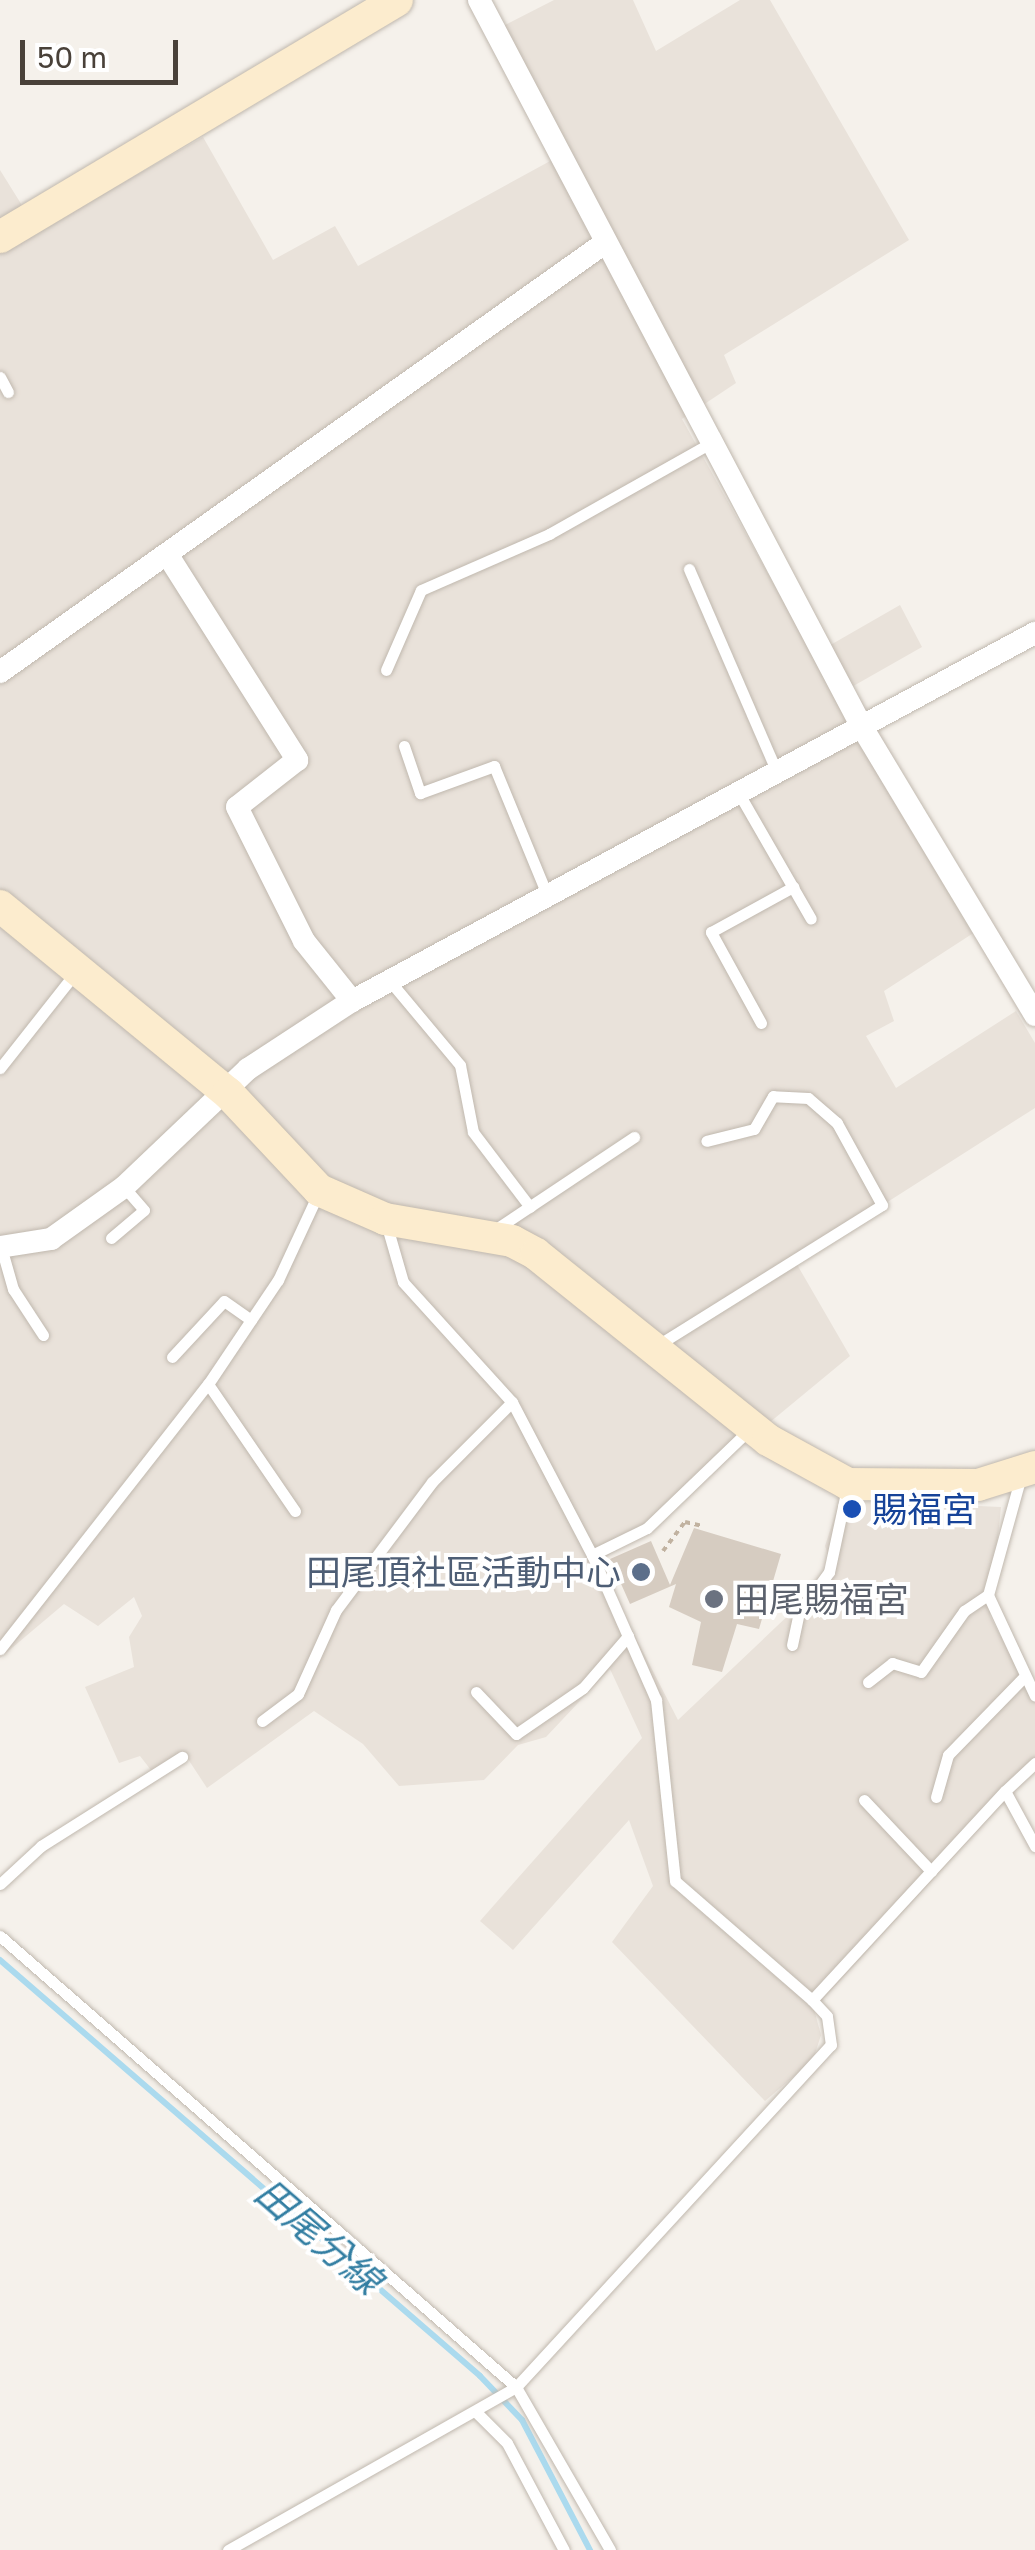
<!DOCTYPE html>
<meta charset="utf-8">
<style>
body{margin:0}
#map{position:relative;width:1035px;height:2550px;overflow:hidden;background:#f5f1eb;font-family:"Golos Text","Noto Sans TC",sans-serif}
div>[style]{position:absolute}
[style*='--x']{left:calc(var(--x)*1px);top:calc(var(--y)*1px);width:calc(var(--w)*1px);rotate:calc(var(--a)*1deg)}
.residential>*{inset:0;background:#e9e2da}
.stream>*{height:6px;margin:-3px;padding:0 3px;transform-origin:3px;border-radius:3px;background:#abdaee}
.building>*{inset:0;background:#d6ccc1}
.path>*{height:4px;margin-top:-2px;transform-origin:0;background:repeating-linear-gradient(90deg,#c1b2a0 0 5px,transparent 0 10px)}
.roads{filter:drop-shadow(0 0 2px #c0b8ae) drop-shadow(0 0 2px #c0b8ae)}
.lane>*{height:11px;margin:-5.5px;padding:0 5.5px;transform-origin:5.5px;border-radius:5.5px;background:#fff}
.street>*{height:22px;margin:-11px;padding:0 11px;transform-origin:11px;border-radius:11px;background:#fff}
.secondary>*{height:32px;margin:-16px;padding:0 16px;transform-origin:16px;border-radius:16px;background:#fcecce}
.dots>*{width:28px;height:28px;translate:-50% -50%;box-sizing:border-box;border:5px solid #fff;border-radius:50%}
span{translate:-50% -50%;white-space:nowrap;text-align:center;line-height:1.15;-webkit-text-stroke:8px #fff;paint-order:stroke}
.transit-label{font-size:35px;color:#164399}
.left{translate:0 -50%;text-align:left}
.service-label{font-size:35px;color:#4e5e75}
.right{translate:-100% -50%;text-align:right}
.worship-label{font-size:35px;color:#5b616d}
.water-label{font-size:38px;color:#327ea2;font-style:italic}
.scale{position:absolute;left:20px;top:40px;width:158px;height:45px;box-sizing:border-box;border:5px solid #494139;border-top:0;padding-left:12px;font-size:30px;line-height:35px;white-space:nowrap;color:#494139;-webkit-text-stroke:8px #fff;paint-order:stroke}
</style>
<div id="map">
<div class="residential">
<i style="clip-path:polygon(554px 0,633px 0,656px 51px,740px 0,770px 0,909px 240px,724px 355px,736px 383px,682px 419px,813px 655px,900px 605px,922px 647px,834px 697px,975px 932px,884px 991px,894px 1021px,866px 1036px,896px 1088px,1016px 1011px,1035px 1043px,1035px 1108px,795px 1261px,850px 1356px,598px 1564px,678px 1720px,834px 1572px,825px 1546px,840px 1500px,1001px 1507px,990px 1616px,1035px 1702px,1035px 1768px,814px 2009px,821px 2035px,813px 2060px,765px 2101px,612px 1942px,653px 1886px,629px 1820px,513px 1950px,480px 1921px,642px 1738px,610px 1669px,546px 1737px,518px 1745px,484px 1780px,399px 1786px,363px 1744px,314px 1711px,207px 1788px,184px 1753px,154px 1774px,140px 1756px,119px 1763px,85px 1687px,134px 1667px,129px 1637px,142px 1616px,134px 1597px,98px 1626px,64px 1604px,0 1658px,0 170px,38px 231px,203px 137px,273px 260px,335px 226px,358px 266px,563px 154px,499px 28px)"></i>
</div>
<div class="stream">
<i style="--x:0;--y:1960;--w:635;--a:40.91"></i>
<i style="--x:480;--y:2376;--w:61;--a:46.3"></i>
<i style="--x:522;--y:2420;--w:147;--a:62.4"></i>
</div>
<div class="building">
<i style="clip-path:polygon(694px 1528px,781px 1554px,759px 1629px,737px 1624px,722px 1672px,692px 1665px,701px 1622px,669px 1607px,676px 1584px,630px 1604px,610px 1559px,651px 1541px,670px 1585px)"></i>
</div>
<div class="path">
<i style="--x:663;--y:1551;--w:36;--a:-53"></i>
<i style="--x:685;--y:1522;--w:18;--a:13"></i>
</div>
<div class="roads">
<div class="lane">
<i style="--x:0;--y:377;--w:17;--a:62"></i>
<i style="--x:689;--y:569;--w:221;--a:66.6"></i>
<i style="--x:386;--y:670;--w:87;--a:-66.4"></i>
<i style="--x:421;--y:590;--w:140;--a:-23.6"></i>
<i style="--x:549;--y:534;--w:184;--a:-29.4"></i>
<i style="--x:404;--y:746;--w:50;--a:71.2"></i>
<i style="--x:420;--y:793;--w:79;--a:-20"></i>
<i style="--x:494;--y:766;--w:136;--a:67.6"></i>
<i style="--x:738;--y:792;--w:146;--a:60.1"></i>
<i style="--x:389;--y:980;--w:111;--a:50.1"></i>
<i style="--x:460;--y:1065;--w:68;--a:79"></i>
<i style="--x:473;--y:1132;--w:94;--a:52.8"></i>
<i style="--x:761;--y:1023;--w:104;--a:-118.8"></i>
<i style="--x:711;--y:932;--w:94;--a:-28.8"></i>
<i style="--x:0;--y:1068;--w:121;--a:-51.7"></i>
<i style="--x:386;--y:1223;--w:61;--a:73.9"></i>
<i style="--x:403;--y:1282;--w:162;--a:47.8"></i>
<i style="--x:512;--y:1402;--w:173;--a:62.4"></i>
<i style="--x:592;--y:1555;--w:61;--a:-26.1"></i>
<i style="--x:647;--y:1528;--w:143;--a:-43.9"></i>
<i style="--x:496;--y:1229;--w:166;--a:-33.7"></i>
<i style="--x:111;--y:1238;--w:43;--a:-40.3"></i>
<i style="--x:144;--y:1210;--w:30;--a:-131"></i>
<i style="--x:1;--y:1247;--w:44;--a:74.1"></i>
<i style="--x:13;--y:1289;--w:55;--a:56.9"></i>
<i style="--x:658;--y:1345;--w:264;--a:-32"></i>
<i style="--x:882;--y:1205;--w:94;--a:-118.8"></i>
<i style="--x:837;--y:1123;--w:38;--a:-139"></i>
<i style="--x:808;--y:1098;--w:35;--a:-177"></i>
<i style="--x:773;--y:1096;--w:38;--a:120"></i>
<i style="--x:754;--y:1129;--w:49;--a:166"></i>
<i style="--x:172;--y:1357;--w:76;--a:-47.1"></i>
<i style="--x:224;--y:1301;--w:33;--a:35"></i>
<i style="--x:208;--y:1384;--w:154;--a:55.6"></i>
<i style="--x:1021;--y:1476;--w:123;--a:105.5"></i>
<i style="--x:988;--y:1595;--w:111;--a:65"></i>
<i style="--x:792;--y:1645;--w:33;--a:-78"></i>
<i style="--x:799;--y:1613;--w:51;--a:-53.8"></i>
<i style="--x:829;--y:1572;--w:86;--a:-77.9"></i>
<i style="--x:0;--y:1649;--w:337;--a:-51.9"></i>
<i style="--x:208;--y:1384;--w:125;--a:-56.1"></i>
<i style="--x:278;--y:1280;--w:95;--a:-65.1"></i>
<i style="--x:868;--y:1682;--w:31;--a:-38"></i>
<i style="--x:892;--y:1663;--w:30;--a:17"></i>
<i style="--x:921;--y:1672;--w:75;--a:-54.8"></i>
<i style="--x:964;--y:1611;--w:29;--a:-34"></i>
<i style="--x:476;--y:1692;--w:58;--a:46.4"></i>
<i style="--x:516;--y:1734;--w:81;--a:-34.5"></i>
<i style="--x:583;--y:1688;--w:69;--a:-49.1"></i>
<i style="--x:262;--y:1721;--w:45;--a:-36.9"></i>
<i style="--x:298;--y:1694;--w:92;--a:-65.7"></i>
<i style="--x:336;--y:1610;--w:160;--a:-53.1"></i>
<i style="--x:432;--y:1482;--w:113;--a:-45"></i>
<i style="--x:1035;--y:1763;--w:41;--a:137"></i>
<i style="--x:1005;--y:1791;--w:63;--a:61.4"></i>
<i style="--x:936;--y:1797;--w:44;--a:-74.1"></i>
<i style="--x:948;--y:1755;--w:107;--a:-45.8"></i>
<i style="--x:864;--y:1800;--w:98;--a:46.7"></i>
<i style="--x:0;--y:1884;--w:56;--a:-42.8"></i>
<i style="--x:41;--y:1846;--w:167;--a:-32.3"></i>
<i style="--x:0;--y:1936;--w:685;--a:41.15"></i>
<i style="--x:516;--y:2387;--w:188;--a:60"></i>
<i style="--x:812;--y:2000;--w:284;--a:-47.3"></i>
<i style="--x:477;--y:2413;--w:42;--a:45"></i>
<i style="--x:507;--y:2443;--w:121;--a:62"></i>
<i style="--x:228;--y:2550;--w:331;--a:-29.5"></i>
<i style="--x:516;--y:2387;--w:465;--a:-47.4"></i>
<i style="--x:831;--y:2045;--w:29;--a:-98"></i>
<i style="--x:827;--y:2016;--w:22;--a:-133"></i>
<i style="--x:812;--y:2000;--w:181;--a:-139"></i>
<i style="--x:675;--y:1881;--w:182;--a:-96"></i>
<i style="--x:656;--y:1700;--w:158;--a:-113.8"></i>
</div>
<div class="street">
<i style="--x:479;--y:0;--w:822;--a:62.22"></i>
<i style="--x:862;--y:727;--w:336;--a:59"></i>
<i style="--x:167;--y:554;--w:244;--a:57.7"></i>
<i style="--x:297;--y:760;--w:76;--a:141.9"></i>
<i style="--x:237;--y:807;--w:150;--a:63.4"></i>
<i style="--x:304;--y:941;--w:77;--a:51.3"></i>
<i style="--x:0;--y:672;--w:738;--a:-35.35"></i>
<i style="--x:0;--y:1247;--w:52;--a:-8.9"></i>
<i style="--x:51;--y:1239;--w:90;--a:-35.5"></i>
<i style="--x:124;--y:1187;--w:171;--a:-43.6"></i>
<i style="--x:248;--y:1069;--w:124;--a:-33.2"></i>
<i style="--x:352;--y:1001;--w:776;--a:-28.32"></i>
</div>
<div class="secondary">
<i style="--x:0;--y:237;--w:462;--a:-30.8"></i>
<i style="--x:0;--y:906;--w:295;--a:39.4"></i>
<i style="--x:228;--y:1093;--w:133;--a:46.8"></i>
<i style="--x:319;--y:1190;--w:72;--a:23.7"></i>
<i style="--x:385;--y:1219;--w:129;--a:9.8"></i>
<i style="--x:512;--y:1241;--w:27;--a:28"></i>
<i style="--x:536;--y:1254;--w:297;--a:38.7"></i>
<i style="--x:768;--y:1440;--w:91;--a:28.8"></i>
<i style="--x:848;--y:1484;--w:130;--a:0.4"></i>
<i style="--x:978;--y:1485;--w:60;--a:-17.5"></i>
</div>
</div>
<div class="dots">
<i style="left:852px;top:1509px;background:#1a4fb4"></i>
<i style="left:641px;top:1572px;background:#5c6f8a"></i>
<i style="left:714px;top:1599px;background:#6b7280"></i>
</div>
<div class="transit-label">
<span class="left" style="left:872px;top:1509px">賜福宮</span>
</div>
<div class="service-label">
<span class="right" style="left:621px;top:1572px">田尾頂社區活動中心</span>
</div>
<div class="worship-label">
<span class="left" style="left:734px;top:1599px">田尾賜福宮</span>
</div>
<div class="water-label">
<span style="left:319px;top:2236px;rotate:41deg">田尾分線</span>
</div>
<div class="scale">50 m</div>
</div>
